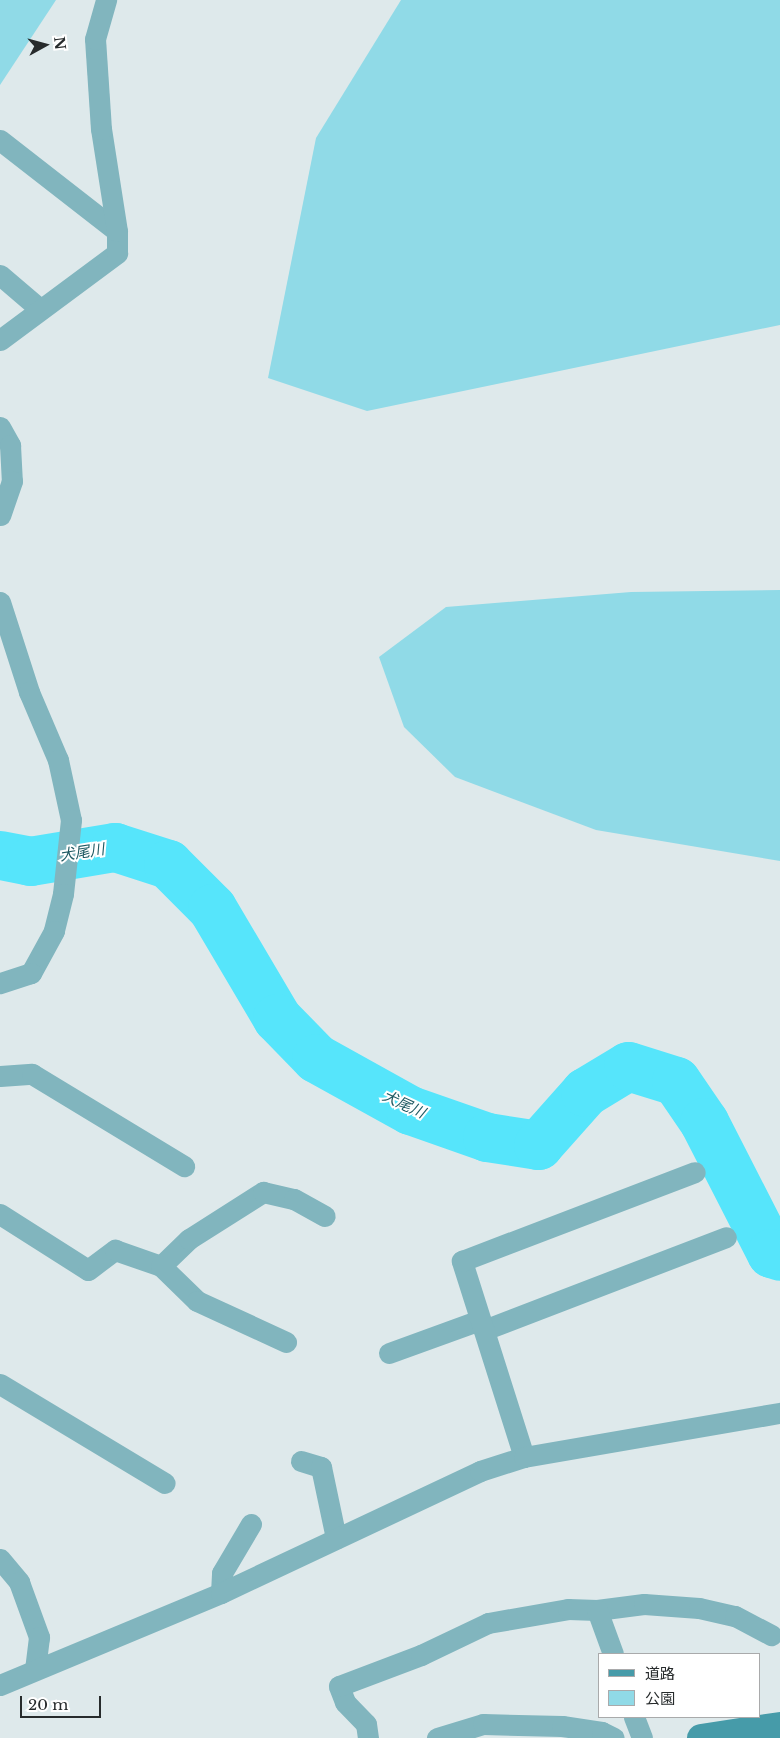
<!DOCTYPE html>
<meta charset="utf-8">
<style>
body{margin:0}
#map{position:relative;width:780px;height:1738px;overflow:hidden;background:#dee9eb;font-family:"Libre Baskerville","Noto Sans JP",serif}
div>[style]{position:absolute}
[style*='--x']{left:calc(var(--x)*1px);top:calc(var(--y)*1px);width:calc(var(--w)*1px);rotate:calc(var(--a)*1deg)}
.green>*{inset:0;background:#90dae7}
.river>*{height:49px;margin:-24.5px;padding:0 24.5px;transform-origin:24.5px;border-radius:24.5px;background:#56e5fb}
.street>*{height:21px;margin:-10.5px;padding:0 10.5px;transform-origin:10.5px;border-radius:10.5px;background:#81b5be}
.secondary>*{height:28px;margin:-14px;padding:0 14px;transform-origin:14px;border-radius:14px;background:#469ba9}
span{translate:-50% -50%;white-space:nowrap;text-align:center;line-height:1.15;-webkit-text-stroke:4px #fff;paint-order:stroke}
.water-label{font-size:15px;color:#205b64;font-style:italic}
.legend{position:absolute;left:598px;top:1653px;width:162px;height:65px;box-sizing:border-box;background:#fff;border:1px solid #a9aaab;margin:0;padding:6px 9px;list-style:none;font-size:15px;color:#272b2c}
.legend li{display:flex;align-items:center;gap:10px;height:25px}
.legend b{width:25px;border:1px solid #a9aaab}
.north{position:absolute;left:20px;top:20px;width:50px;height:50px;-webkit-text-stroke:4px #fff;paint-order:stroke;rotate:83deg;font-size:14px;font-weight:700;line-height:20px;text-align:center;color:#272b2c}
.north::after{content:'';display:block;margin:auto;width:18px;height:22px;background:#272b2c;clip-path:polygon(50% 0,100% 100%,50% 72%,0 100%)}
.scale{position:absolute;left:20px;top:1696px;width:81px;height:22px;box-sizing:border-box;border:2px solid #272b2c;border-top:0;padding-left:6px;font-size:15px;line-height:18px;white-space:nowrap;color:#272b2c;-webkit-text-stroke:4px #fff;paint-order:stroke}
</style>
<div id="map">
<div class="green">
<i style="clip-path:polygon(0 0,56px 0,0 85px)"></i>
<i style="clip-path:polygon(401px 0,780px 0,780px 325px,367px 411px,268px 378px,316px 138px)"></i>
<i style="clip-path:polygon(780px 590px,780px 861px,596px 830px,455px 777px,404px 727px,379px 657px,446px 607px,631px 592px)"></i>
</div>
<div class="river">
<i style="--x:0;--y:855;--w:31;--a:11"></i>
<i style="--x:30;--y:861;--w:86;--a:-9.4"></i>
<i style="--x:115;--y:847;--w:56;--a:17.8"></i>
<i style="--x:168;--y:864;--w:62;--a:45"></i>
<i style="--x:212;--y:908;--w:128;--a:59.4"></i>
<i style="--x:277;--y:1018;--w:56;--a:45.7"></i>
<i style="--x:316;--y:1058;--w:107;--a:29"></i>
<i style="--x:410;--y:1110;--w:82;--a:19.3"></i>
<i style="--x:487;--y:1137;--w:52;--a:8.9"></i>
<i style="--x:538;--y:1145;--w:71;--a:-48.4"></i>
<i style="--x:585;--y:1092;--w:50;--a:-31.2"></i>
<i style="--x:628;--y:1066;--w:50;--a:17.4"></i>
<i style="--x:676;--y:1081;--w:50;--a:55.7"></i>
<i style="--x:704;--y:1122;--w:147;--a:62.9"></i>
<i style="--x:771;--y:1253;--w:9;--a:18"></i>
</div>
<div class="street">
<i style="--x:0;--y:140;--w:148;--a:37.9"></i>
<i style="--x:0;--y:275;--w:52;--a:40.4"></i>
<i style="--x:0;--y:340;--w:146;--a:-36.6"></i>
<i style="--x:117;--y:253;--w:22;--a:-90"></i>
<i style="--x:117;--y:231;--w:103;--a:-98.9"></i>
<i style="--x:101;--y:129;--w:90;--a:-93.8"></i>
<i style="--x:95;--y:39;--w:41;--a:-74.2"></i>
<i style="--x:0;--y:427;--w:21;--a:61"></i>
<i style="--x:10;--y:445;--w:36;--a:87"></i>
<i style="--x:12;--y:481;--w:36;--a:109"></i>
<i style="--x:0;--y:602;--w:95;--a:72.1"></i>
<i style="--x:29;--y:692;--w:74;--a:66.9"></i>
<i style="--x:58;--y:760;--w:61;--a:77.8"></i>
<i style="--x:71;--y:820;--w:74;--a:96.2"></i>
<i style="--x:63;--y:894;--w:38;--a:104"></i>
<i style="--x:54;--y:931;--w:48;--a:118.7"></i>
<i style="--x:31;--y:973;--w:33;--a:162"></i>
<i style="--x:0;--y:1076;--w:32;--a:-4"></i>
<i style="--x:32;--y:1074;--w:178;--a:31.2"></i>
<i style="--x:0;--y:1214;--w:104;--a:32.5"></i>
<i style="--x:88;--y:1270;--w:34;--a:-37"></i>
<i style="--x:115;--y:1250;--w:49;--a:19.2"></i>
<i style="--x:161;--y:1266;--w:39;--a:-44"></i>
<i style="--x:189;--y:1239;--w:88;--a:-32.4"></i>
<i style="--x:263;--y:1192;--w:32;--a:13"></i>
<i style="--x:294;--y:1199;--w:35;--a:29"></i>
<i style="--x:161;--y:1266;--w:50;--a:44.2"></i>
<i style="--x:197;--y:1301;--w:98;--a:24.7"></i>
<i style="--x:484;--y:1330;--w:259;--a:-21"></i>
<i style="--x:389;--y:1353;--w:97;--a:-19.9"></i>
<i style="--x:0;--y:1384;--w:192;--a:31"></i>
<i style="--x:524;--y:1457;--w:206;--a:-107.6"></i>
<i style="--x:462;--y:1261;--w:249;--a:-20.9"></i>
<i style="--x:301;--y:1461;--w:21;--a:17"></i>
<i style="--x:321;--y:1467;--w:73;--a:78.1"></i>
<i style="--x:0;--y:1559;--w:30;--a:50"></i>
<i style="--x:19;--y:1582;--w:59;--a:70"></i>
<i style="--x:39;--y:1637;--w:31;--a:97"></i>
<i style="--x:221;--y:1593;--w:20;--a:-87"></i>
<i style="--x:222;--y:1573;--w:57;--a:-59.4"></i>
<i style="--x:597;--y:1610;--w:47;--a:-7.3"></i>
<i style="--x:644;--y:1604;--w:55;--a:4.2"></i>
<i style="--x:699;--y:1608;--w:37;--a:13"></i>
<i style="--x:735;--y:1616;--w:41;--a:27.8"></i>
<i style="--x:0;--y:1685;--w:239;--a:-22.6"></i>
<i style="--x:221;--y:1593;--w:286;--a:-25.2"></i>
<i style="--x:480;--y:1471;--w:46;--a:-17.7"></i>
<i style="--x:524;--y:1457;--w:260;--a:-9.8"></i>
<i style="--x:634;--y:1717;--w:22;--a:69"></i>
<i style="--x:368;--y:1738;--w:14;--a:-98"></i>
<i style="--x:366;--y:1724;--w:30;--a:-134"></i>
<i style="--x:345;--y:1702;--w:17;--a:-111"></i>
<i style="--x:339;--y:1686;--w:88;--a:-20.7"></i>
<i style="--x:421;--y:1655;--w:74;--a:-25.5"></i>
<i style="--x:488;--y:1623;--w:81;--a:-9.9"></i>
<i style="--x:568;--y:1609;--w:29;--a:2"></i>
<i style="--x:597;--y:1610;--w:47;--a:70"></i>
<i style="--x:437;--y:1738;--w:48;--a:-16.9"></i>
<i style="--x:483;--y:1724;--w:79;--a:1.5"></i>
<i style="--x:562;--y:1726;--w:40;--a:8.5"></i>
<i style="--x:602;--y:1732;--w:13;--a:27"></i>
</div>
<div class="secondary">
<i style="--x:701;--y:1738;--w:80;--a:-8.6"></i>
</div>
<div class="water-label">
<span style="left:82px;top:852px;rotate:-9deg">犬尾川</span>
<span style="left:404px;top:1104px;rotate:25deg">犬尾川</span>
</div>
<ul class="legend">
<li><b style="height:6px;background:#469ba9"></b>道路</li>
<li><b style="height:14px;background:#90dae7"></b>公園</li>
</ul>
<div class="north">N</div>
<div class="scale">20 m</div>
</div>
